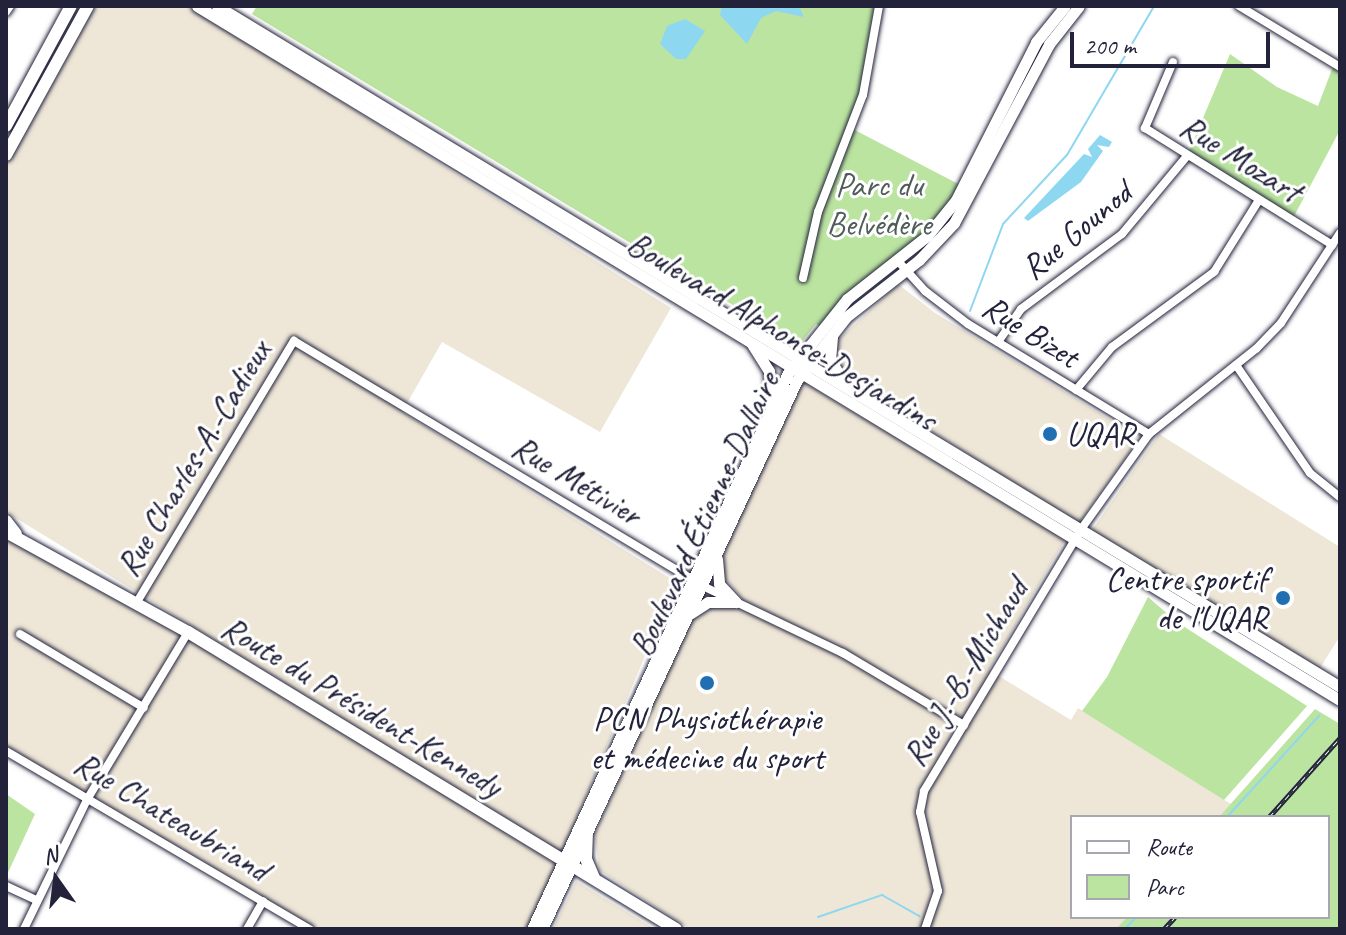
<!DOCTYPE html>
<meta charset="utf-8">
<style>
body{margin:0}
#map{position:relative;width:1346px;height:935px;overflow:hidden;background:#fff;font-family:Caveat,sans-serif}
div>[style]{position:absolute}
[style*='--x']{left:calc(var(--x)*1px);top:calc(var(--y)*1px);width:calc(var(--w)*1px);rotate:calc(var(--a)*1deg)}
.built>*{inset:0;background:#eee7d8}
.green>*{inset:0;background:#bbe4a0}
.water>*{inset:0;background:#8ed7f0}
.stream>*{height:2px;margin:-1px;padding:0 1px;transform-origin:1px;border-radius:1px;background:#8ed7f0}
.roads{filter:drop-shadow(0 0 2px #22223b) drop-shadow(0 0 2px #22223b)}
.street>*{height:8px;margin:-4px;padding:0 4px;transform-origin:4px;border-radius:4px;background:#fff}
.secondary>*{height:11px;margin:-5.5px;padding:0 5.5px;transform-origin:5.5px;border-radius:5.5px;background:#fff}
.primary>*{height:12px;margin:-6px;padding:0 6px;transform-origin:6px;border-radius:6px;background:#fff}
.rail>*{height:5px;margin-top:-2.5px;transform-origin:0;background:repeating-linear-gradient(90deg,#fff 0 6px,#22223b 0 12px);box-sizing:border-box;border-block:2px solid #22223b}
.dots>*{width:22px;height:22px;translate:-50% -50%;box-sizing:border-box;border:4px solid #fff;border-radius:50%}
span{translate:-50% -50%;white-space:nowrap;text-align:center;line-height:1.15;-webkit-text-stroke:6px #fff;paint-order:stroke}
.street-label{font-size:34px;color:#22223b}
.park-label{font-size:34px;color:#505c59}
.poi-label{font-size:34px;color:#22223b}
.left{translate:0 -50%;text-align:left}
.right{translate:-100% -50%;text-align:right}
.frame{position:absolute;inset:0;border:8px solid #22223b;pointer-events:none}
.legend{position:absolute;left:1070px;top:815px;width:260px;height:104px;box-sizing:border-box;background:#fff;border:2px solid #a7a7b1;margin:0;padding:10px 14px;list-style:none;font-size:24px;color:#22223b}
.legend li{display:flex;align-items:center;gap:16px;height:40px}
.legend b{width:40px;border:2px solid #a7a7b1}
.north{position:absolute;left:16px;top:839px;width:80px;height:80px;-webkit-text-stroke:6px #fff;paint-order:stroke;rotate:346deg;font-size:22px;font-weight:700;line-height:32px;text-align:center;color:#22223b}
.north::after{content:'';display:block;margin:auto;width:28px;height:36px;background:#22223b;clip-path:polygon(50% 0,100% 100%,50% 72%,0 100%)}
.scale{position:absolute;left:1070px;top:32px;width:200px;height:36px;box-sizing:border-box;border:4px solid #22223b;border-top:0;padding-left:10px;font-size:24px;line-height:28px;white-space:nowrap;color:#22223b;-webkit-text-stroke:6px #fff;paint-order:stroke}
</style>
<div id="map">
<div class="built">
<i style="clip-path:polygon(92px 6px,188px 6px,671px 308px,600px 432px,442px 342px,402px 412px,676px 582px,562px 853px,6px 512px,6px 160px)"></i>
<i style="clip-path:polygon(898px 284px,935px 313px,1134px 434px,1134px 446px,1079px 523px,845px 377px,836px 359px,838px 340px)"></i>
<i style="clip-path:polygon(802px 381px,1065px 540px,989px 670px,1071px 720px,1078px 708px,1231px 804px,1219px 817px,1072px 817px,1072px 917px,1127px 917px,1116px 929px,690px 929px,599px 870px,595px 834px,689px 623px,703px 609px,739px 606px,743px 599px,724px 577px,723px 552px)"></i>
<i style="clip-path:polygon(1159px 434px,1340px 547px,1340px 636px,1320px 668px,1092px 530px)"></i>
<i style="clip-path:polygon(6px 535px,135px 606px,558px 863px,527px 929px,315px 929px,6px 748px)"></i>
<i style="clip-path:polygon(576px 881px,655px 929px,553px 929px)"></i>
</div>
<div class="green">
<i style="clip-path:polygon(257px 6px,874px 6px,872px 41px,851px 128px,964px 187px,936px 227px,822px 327px,816px 324px,799px 345px,252px 14px)"></i>
<i style="clip-path:polygon(1230px 54px,1277px 87px,1318px 106px,1334px 64px,1340px 67px,1340px 130px,1292px 220px,1187px 156px)"></i>
<i style="clip-path:polygon(1148px 597px,1177px 622px,1307px 706px,1224px 800px,1082px 711px,1107px 677px)"></i>
<i style="clip-path:polygon(1315px 709px,1340px 724px,1340px 929px,1116px 929px,1127px 917px,1328px 917px,1328px 817px,1219px 817px)"></i>
<i style="clip-path:polygon(6px 794px,35px 814px,6px 877px)"></i>
</div>
<div class="water">
<i style="clip-path:polygon(722px 6px,799px 6px,804px 17px,776px 11px,761px 18px,747px 44px,720px 15px)"></i>
<i style="clip-path:polygon(685px 19px,705px 31px,686px 59px,676px 59px,660px 44px,667px 26px)"></i>
<i style="clip-path:polygon(1100px 135px,1112px 142px,1109px 147px,1097px 145px,1103px 151px,1081px 182px,1028px 221px,1024px 218px,1084px 154px,1092px 157px,1088px 149px)"></i>
</div>
<div class="stream">
<i style="--x:970;--y:311;--w:93;--a:-69.2"></i>
<i style="--x:1003;--y:224;--w:94;--a:-47.2"></i>
<i style="--x:1067;--y:155;--w:173;--a:-59.7"></i>
<i style="--x:1227;--y:817;--w:137;--a:-47.7"></i>
<i style="--x:818;--y:917;--w:68;--a:-19"></i>
<i style="--x:882;--y:895;--w:43;--a:29.6"></i>
<i style="--x:1125;--y:929;--w:16;--a:-47"></i>
</div>
<div class="roads">
<div class="street">
<i style="--x:1239;--y:6;--w:118;--a:31.1"></i>
<i style="--x:6;--y:12;--w:7;--a:-56"></i>
<i style="--x:1173;--y:62;--w:72;--a:113"></i>
<i style="--x:1145;--y:128;--w:221;--a:32"></i>
<i style="--x:897;--y:260;--w:42;--a:47.9"></i>
<i style="--x:925;--y:291;--w:54;--a:37.5"></i>
<i style="--x:968;--y:324;--w:212;--a:31.3"></i>
<i style="--x:803;--y:278;--w:68;--a:-77.2"></i>
<i style="--x:818;--y:212;--w:125;--a:-69"></i>
<i style="--x:863;--y:95;--w:90;--a:-79.8"></i>
<i style="--x:998;--y:342;--w:40;--a:-55.1"></i>
<i style="--x:1021;--y:309;--w:126;--a:-36.6"></i>
<i style="--x:1122;--y:234;--w:102;--a:-50.2"></i>
<i style="--x:1236;--y:365;--w:131;--a:55.6"></i>
<i style="--x:1310;--y:473;--w:38;--a:39"></i>
<i style="--x:1076;--y:390;--w:56;--a:-50.1"></i>
<i style="--x:1112;--y:347;--w:127;--a:-36.3"></i>
<i style="--x:1214;--y:272;--w:85;--a:-58"></i>
<i style="--x:137;--y:602;--w:305;--a:-59"></i>
<i style="--x:294;--y:341;--w:479;--a:30.9"></i>
<i style="--x:705;--y:587;--w:153;--a:25.6"></i>
<i style="--x:843;--y:653;--w:141;--a:30.8"></i>
<i style="--x:20;--y:634;--w:144;--a:30.8"></i>
<i style="--x:6;--y:751;--w:352;--a:30.4"></i>
<i style="--x:6;--y:886;--w:33;--a:25"></i>
<i style="--x:24;--y:929;--w:146;--a:-64"></i>
<i style="--x:88;--y:798;--w:194;--a:-58.9"></i>
<i style="--x:247;--y:929;--w:32;--a:-60"></i>
<i style="--x:925;--y:929;--w:40;--a:-71.1"></i>
<i style="--x:938;--y:891;--w:81;--a:-102.8"></i>
<i style="--x:920;--y:812;--w:21;--a:-79"></i>
<i style="--x:924;--y:791;--w:307;--a:-59"></i>
<i style="--x:1082;--y:528;--w:115;--a:-54.5"></i>
<i style="--x:1149;--y:434;--w:137;--a:-38.5"></i>
<i style="--x:1256;--y:349;--w:36;--a:-46"></i>
<i style="--x:1281;--y:323;--w:108;--a:-56.8"></i>
</div>
<div class="secondary">
<i style="--x:197;--y:6;--w:1337;--a:31.27"></i>
<i style="--x:217;--y:6;--w:1313;--a:31.23"></i>
<i style="--x:832;--y:337;--w:22;--a:95"></i>
<i style="--x:830;--y:359;--w:28;--a:60"></i>
<i style="--x:752;--y:344;--w:32;--a:58"></i>
<i style="--x:769;--y:371;--w:31;--a:86"></i>
<i style="--x:717;--y:559;--w:25;--a:85"></i>
<i style="--x:719;--y:584;--w:25;--a:47"></i>
<i style="--x:688;--y:615;--w:24;--a:-33"></i>
<i style="--x:708;--y:602;--w:26;--a:0"></i>
<i style="--x:532;--y:929;--w:612;--a:-65.28"></i>
<i style="--x:788;--y:373;--w:95;--a:-51.4"></i>
<i style="--x:847;--y:299;--w:102;--a:-38.2"></i>
<i style="--x:927;--y:236;--w:46;--a:-51.1"></i>
<i style="--x:956;--y:200;--w:177;--a:-63.1"></i>
<i style="--x:1036;--y:42;--w:46;--a:-51.1"></i>
<i style="--x:542;--y:929;--w:605;--a:-65.09"></i>
<i style="--x:797;--y:380;--w:80;--a:-52.1"></i>
<i style="--x:846;--y:317;--w:93;--a:-38"></i>
<i style="--x:919;--y:260;--w:51;--a:-46.6"></i>
<i style="--x:954;--y:223;--w:203;--a:-62"></i>
<i style="--x:1049;--y:44;--w:48;--a:-51.7"></i>
</div>
<div class="primary">
<i style="--x:6;--y:126;--w:136;--a:-61.6"></i>
<i style="--x:6;--y:155;--w:170;--a:-61.2"></i>
<i style="--x:6;--y:521;--w:16;--a:52"></i>
<i style="--x:6;--y:532;--w:208;--a:28.8"></i>
<i style="--x:188;--y:632;--w:571;--a:31.32"></i>
<i style="--x:587;--y:831;--w:28;--a:92"></i>
<i style="--x:586;--y:859;--w:21;--a:67"></i>
</div>
</div>
<div class="rail">
<i style="--x:1269;--y:817;--w:106;--a:-48.1"></i>
<i style="--x:1164;--y:929;--w:16;--a:-47"></i>
</div>
<div class="dots">
<i style="left:1050px;top:434px;background:#1f6fb2"></i>
<i style="left:1283px;top:598px;background:#1f6fb2"></i>
<i style="left:707px;top:683px;background:#1f6fb2"></i>
</div>
<div class="street-label">
<span style="left:1241px;top:158px;rotate:32deg">Rue Mozart</span>
<span style="left:1076px;top:230px;rotate:-40deg">Rue Gounod</span>
<span style="left:782px;top:331px;rotate:31deg">Boulevard Alphonse-Desjardins</span>
<span style="left:1031px;top:331px;rotate:32deg">Rue Bizet</span>
<span style="left:193px;top:458px;rotate:-59deg">Rue Charles-A.-Cadieux</span>
<span style="left:577px;top:480px;rotate:31deg">Rue Métivier</span>
<span style="left:704px;top:514px;rotate:-65deg">Boulevard Étienne-Dallaire</span>
<span style="left:965px;top:672px;rotate:-59deg">Rue J.-B.-Michaud</span>
<span style="left:362px;top:706px;rotate:31deg">Route du Président-Kennedy</span>
<span style="left:172px;top:816px;rotate:31deg">Rue Chateaubriand</span>
</div>
<div class="park-label">
<span style="left:879px;top:204px">Parc du<br>Belvédère</span>
</div>
<div class="poi-label">
<span class="left" style="left:1066px;top:434px">UQAR</span>
<span class="right" style="left:1267px;top:598px">Centre sportif<br>de l'UQAR</span>
<span style="left:707px;top:738px">PCN Physiothérapie<br>et médecine du sport</span>
</div>
<div class="frame"></div>
<ul class="legend">
<li><b style="height:10px;background:#fff"></b>Route</li>
<li><b style="height:22px;background:#bbe4a0"></b>Parc</li>
</ul>
<div class="north">N</div>
<div class="scale">200 m</div>
</div>
